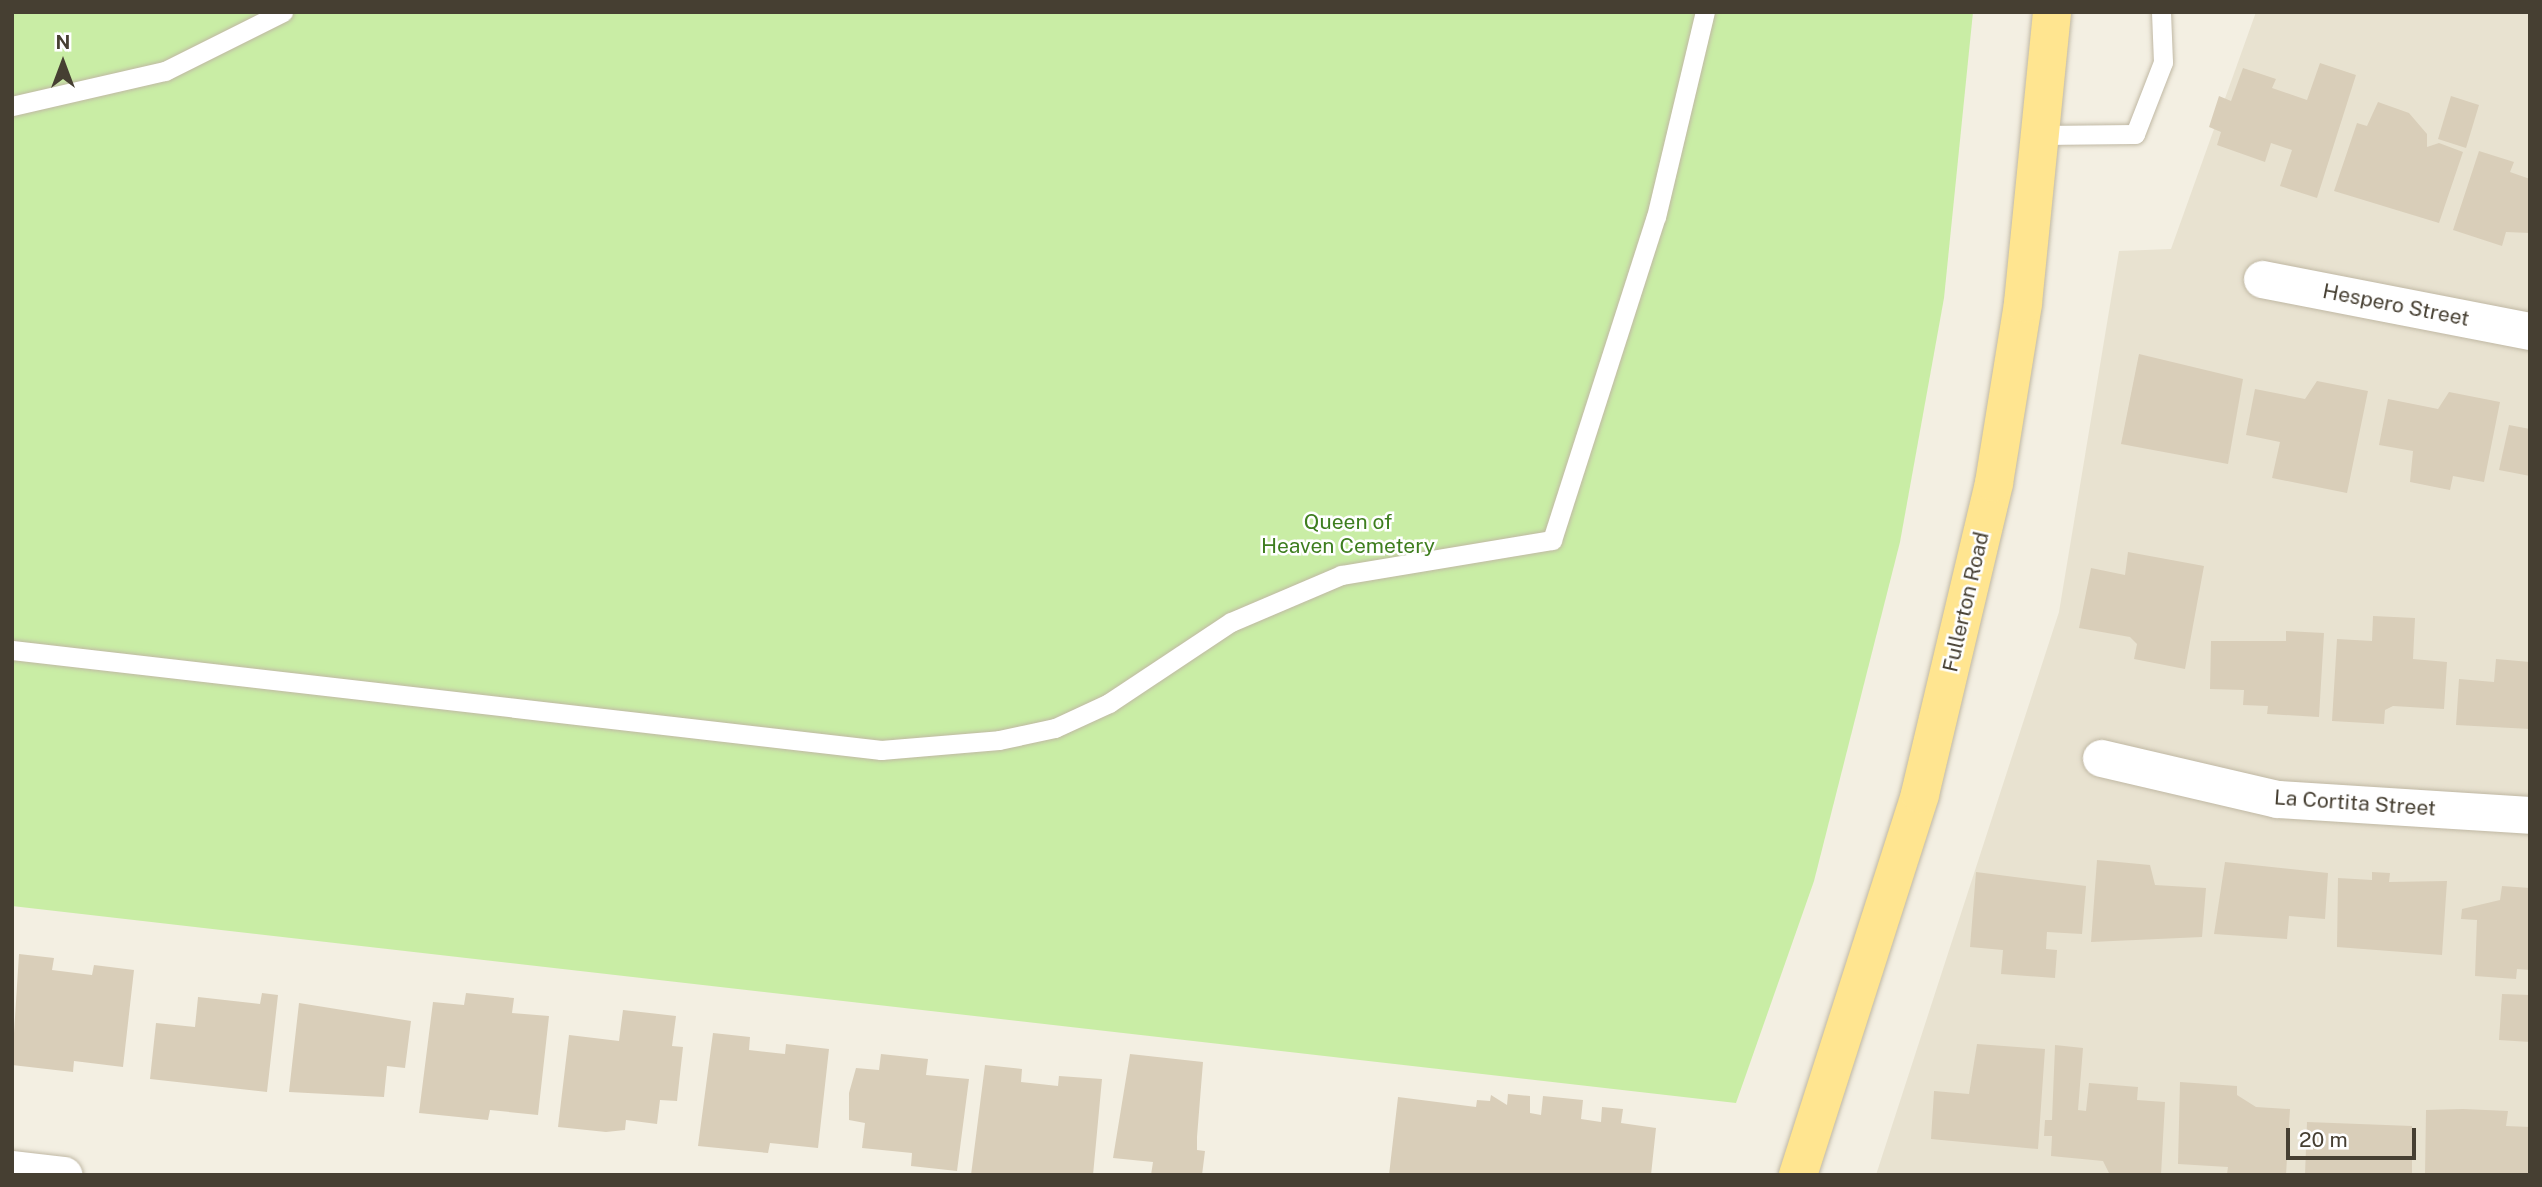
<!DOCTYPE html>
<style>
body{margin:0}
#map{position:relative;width:2542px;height:1187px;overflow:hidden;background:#f3efe2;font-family:"Public Sans",sans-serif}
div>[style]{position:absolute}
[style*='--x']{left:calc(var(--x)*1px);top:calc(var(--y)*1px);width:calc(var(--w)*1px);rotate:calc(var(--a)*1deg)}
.residential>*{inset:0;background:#e8e2d0}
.green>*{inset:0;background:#c9eda5}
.building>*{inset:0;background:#d9ceb9}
.roads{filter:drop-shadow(0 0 2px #c0b8a4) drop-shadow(0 0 2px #c0b8a4)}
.lane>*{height:19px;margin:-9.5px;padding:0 9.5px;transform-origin:9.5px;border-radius:9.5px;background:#fff}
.street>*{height:37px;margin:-18.5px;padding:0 18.5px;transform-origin:18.5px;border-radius:18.5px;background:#fff}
.primary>*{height:38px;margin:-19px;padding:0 19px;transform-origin:19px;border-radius:19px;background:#ffe590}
span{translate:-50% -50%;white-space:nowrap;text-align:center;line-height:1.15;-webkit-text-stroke:5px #fff;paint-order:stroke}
.street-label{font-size:21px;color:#463f32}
.park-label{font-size:21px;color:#3e7e1f}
.frame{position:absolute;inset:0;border:14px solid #463f32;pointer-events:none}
.north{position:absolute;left:28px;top:28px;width:70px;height:70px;-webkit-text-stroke:5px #fff;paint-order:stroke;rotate:0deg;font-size:19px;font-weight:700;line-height:28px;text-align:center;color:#463f32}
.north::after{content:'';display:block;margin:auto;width:24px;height:32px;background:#463f32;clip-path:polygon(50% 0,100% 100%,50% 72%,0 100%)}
.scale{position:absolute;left:2286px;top:1128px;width:130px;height:32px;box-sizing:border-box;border:4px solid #463f32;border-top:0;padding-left:9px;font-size:21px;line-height:24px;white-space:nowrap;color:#463f32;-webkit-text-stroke:5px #fff;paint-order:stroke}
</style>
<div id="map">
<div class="residential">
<i style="clip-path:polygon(2256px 12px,2530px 12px,2530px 1175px,1876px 1175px,2059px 612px,2119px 251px,2171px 249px)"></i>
</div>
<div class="green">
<i style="clip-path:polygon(12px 12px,1973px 12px,1944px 298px,1900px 542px,1814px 881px,1736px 1103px,12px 906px)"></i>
</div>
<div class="building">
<i style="clip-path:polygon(2320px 63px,2356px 75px,2317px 198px,2280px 186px,2292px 150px,2271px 143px,2265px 162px,2217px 145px,2221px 132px,2209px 127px,2219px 96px,2231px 101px,2243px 68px,2276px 79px,2272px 88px,2307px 100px)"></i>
<i style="clip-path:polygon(2451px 96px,2479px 105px,2466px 148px,2438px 139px)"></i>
<i style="clip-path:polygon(2378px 102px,2409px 113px,2427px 134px,2427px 147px,2439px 143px,2463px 152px,2439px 223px,2334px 191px,2357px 123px,2367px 126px)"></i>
<i style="clip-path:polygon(2479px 151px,2514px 162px,2510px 172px,2530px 179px,2530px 233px,2506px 232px,2502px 246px,2453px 230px)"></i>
<i style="clip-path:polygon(2139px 354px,2243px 379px,2228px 464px,2121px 444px)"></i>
<i style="clip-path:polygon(2317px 381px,2368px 391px,2347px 493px,2272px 478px,2280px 442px,2246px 435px,2255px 389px,2305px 399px)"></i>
<i style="clip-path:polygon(2449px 392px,2500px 402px,2484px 482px,2453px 476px,2450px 490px,2410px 482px,2413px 451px,2379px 445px,2388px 399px,2438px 409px)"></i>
<i style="clip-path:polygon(2509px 425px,2530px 429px,2530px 476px,2499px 470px)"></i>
<i style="clip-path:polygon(2128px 552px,2204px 566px,2185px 669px,2134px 659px,2137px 644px,2130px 637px,2079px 628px,2091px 568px,2125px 575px)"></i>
<i style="clip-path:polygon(2373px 616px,2415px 618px,2413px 659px,2447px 662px,2444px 709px,2393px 706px,2385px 710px,2384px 724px,2332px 721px,2337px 639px,2372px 641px)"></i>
<i style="clip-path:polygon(2286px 631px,2324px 633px,2319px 717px,2267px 714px,2268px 706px,2243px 705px,2244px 690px,2210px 689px,2211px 641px,2286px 641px)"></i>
<i style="clip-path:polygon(2496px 659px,2530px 662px,2530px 729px,2456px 725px,2459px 679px,2494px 682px)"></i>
<i style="clip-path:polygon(2097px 860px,2150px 865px,2155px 885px,2206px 888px,2202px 937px,2091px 942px)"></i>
<i style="clip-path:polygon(2225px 862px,2328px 873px,2325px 919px,2289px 916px,2287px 939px,2214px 934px)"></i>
<i style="clip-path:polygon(1976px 872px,2086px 886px,2082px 934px,2047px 932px,2046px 949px,2057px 950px,2055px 978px,2001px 974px,2003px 950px,1970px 947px)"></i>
<i style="clip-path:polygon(2372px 872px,2390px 873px,2389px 882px,2447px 881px,2442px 955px,2337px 947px,2338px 878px,2372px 880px)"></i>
<i style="clip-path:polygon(2502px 886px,2530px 888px,2530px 970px,2517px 969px,2516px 979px,2475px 976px,2477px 920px,2461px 919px,2462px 909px,2500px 900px)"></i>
<i style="clip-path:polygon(19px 954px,54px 958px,52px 970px,92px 975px,94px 965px,134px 970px,123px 1067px,74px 1061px,73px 1072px,12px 1065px)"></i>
<i style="clip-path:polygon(262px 993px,278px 995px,267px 1092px,150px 1079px,156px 1023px,195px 1027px,198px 997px,260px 1004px)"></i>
<i style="clip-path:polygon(466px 993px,514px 998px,512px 1013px,549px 1016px,538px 1115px,490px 1110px,488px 1120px,419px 1113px,433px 1002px,464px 1005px)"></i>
<i style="clip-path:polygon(2502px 994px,2530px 995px,2530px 1042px,2499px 1040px)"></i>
<i style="clip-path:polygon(299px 1003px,411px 1021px,405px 1068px,387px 1066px,384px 1097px,289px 1092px)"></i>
<i style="clip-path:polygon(623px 1010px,676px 1016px,672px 1046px,683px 1047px,677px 1101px,660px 1100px,657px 1124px,626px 1120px,625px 1130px,606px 1132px,558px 1127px,569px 1035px,619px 1041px)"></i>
<i style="clip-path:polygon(713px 1033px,750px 1037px,749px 1050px,785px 1054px,786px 1044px,829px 1049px,818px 1148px,770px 1143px,768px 1153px,698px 1146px)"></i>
<i style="clip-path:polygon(1977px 1044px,2045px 1049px,2038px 1149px,1931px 1139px,1934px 1091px,1969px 1094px)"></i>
<i style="clip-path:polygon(2055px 1045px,2083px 1048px,2078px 1110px,2086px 1111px,2089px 1083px,2138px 1087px,2137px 1100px,2165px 1102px,2161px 1175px,2110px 1175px,2103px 1161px,2051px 1156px,2052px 1136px,2044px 1136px,2045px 1120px,2052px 1120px)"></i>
<i style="clip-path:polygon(881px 1054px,928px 1059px,926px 1075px,969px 1079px,957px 1171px,911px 1166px,912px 1153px,862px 1148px,865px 1123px,849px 1120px,849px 1093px,856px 1068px,879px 1070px)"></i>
<i style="clip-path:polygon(1130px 1054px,1203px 1062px,1197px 1137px,1197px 1150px,1205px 1151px,1202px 1175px,1151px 1175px,1153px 1162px,1113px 1158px)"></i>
<i style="clip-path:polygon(985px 1065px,1022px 1069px,1021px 1082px,1058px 1086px,1059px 1076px,1102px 1079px,1093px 1175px,971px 1175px)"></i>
<i style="clip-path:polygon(2180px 1082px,2237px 1086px,2237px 1095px,2256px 1107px,2290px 1109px,2286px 1175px,2227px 1174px,2228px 1167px,2178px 1164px)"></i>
<i style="clip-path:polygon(1508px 1094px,1530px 1096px,1530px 1113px,1541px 1115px,1543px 1096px,1583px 1100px,1581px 1119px,1601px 1122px,1602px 1107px,1623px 1109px,1621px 1123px,1656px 1128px,1651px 1175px,1389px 1175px,1398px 1097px,1476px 1107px,1477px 1100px,1490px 1101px,1491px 1095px,1507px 1105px)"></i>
<i style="clip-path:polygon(2463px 1109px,2508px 1111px,2506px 1126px,2530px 1127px,2530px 1175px,2425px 1175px,2426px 1110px)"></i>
<i style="clip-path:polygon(2307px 1122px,2412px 1126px,2412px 1175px,2305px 1175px)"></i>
</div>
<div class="roads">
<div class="lane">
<i style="--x:12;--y:106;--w:157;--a:-12.9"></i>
<i style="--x:165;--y:71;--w:132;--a:-26.6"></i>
<i style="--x:2042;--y:135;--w:93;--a:-0.6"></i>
<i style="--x:2135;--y:134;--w:77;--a:-68.7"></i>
<i style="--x:2163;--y:62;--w:50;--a:-92.3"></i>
<i style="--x:12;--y:650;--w:875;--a:6.56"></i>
<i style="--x:881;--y:750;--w:118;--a:-4.8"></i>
<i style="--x:999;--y:740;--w:57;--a:-12.1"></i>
<i style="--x:1055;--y:728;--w:60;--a:-24.8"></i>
<i style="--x:1109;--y:703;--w:146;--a:-33.6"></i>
<i style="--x:1231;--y:622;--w:120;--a:-23.1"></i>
<i style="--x:1341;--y:575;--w:214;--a:-9.4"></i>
<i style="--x:1552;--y:540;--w:339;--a:-72.2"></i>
<i style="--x:1656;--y:217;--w:211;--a:-76.6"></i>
</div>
<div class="street">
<i style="--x:2262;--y:279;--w:273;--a:11"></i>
<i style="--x:2101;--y:758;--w:181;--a:13.1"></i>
<i style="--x:2277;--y:799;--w:254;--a:3.6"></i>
<i style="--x:12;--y:1169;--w:52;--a:6.6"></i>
</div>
<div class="primary">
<i style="--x:1798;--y:1175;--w:400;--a:-72.2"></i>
<i style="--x:1920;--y:794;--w:320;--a:-76.6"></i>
<i style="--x:1994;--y:483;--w:182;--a:-80.8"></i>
<i style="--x:2023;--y:303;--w:292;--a:-84.3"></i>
</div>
</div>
<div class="street-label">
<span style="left:2396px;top:305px;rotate:11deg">Hespero Street</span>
<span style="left:1966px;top:602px;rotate:-77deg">Fullerton Road</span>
<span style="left:2355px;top:803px;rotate:4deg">La Cortita Street</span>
</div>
<div class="park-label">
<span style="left:1348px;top:534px">Queen of<br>Heaven Cemetery</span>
</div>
<div class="frame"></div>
<div class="north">N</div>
<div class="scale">20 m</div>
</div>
